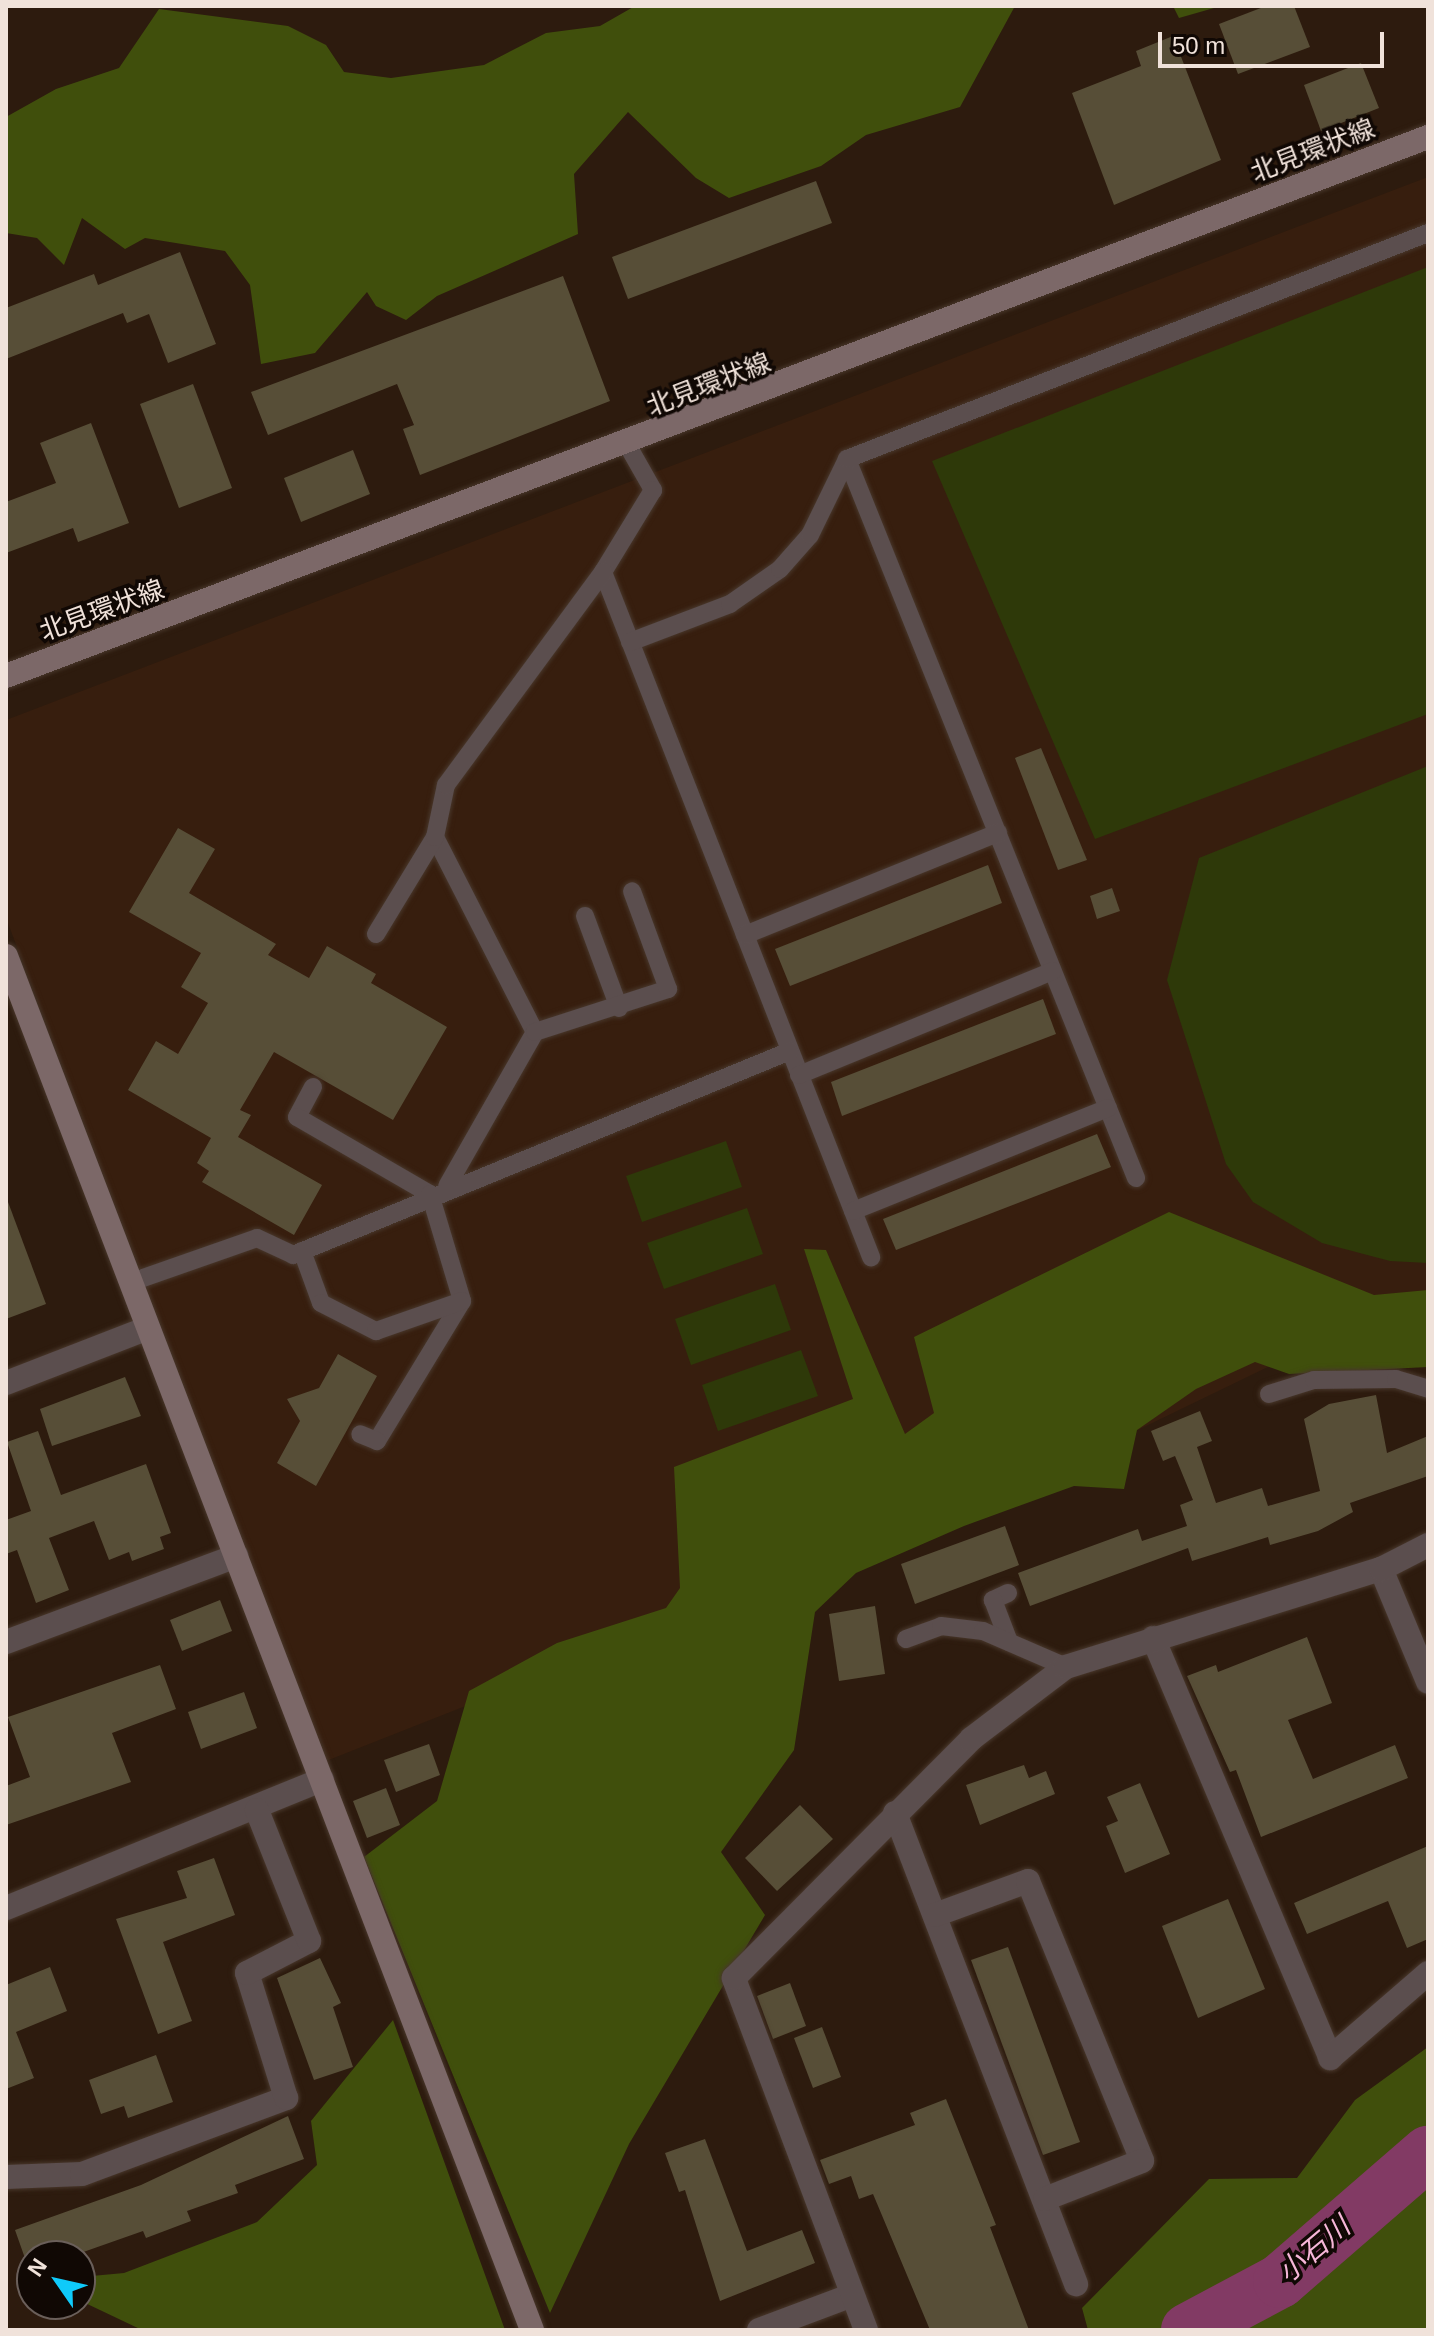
<!DOCTYPE html>
<meta charset="utf-8">
<style>
body{margin:0}
#map{position:relative;width:1434px;height:2336px;overflow:hidden;background:#2d1b0e;font-family:Helvetica,"Noto Sans JP",sans-serif}
div>[style]{position:absolute}
[style*='--x']{left:calc(var(--x)*1px);top:calc(var(--y)*1px);width:calc(var(--w)*1px);rotate:calc(var(--a)*1deg)}
.built>*{inset:0;background:#371e0e}
.green>*{inset:0;background:#2e3909}
.forest>*{inset:0;background:#404f0c}
.river>*{height:54px;margin:-27px;padding:0 27px;transform-origin:27px;border-radius:27px;background:#823a64}
.building>*{inset:0;background:#574e37}
.roads{filter:drop-shadow(0 0 2px #48372b) drop-shadow(0 0 2px #48372b)}
.lane>*{height:18px;margin:-9px;padding:0 9px;transform-origin:9px;border-radius:9px;background:#5b4e4e}
.street>*{height:24px;margin:-12px;padding:0 12px;transform-origin:12px;border-radius:12px;background:#5b4e4e}
.secondary>*{height:24px;margin:-12px;padding:0 12px;transform-origin:12px;border-radius:12px;background:#7c6868}
span{translate:-50% -50%;white-space:nowrap;text-align:center;line-height:1.15;-webkit-text-stroke:7px #100804;paint-order:stroke}
.street-label{font-size:26px;color:#f0e2da}
.water-label{font-size:28px;color:#f6b6d8;font-style:italic}
.frame{position:absolute;inset:0;border:8px solid #f0e2da;pointer-events:none}
.north{position:absolute;left:16px;top:2240px;width:80px;height:80px;box-sizing:border-box;background:#100804;border:2px solid #6a5f5a;border-radius:50%;rotate:304deg;font-size:22px;font-weight:700;line-height:32px;text-align:center;color:#f0e2da}
.north::after{content:'';display:block;margin:auto;width:28px;height:36px;background:#0fcafa;clip-path:polygon(50% 0,100% 100%,50% 72%,0 100%)}
.scale{position:absolute;left:1158px;top:32px;width:226px;height:36px;box-sizing:border-box;border:4px solid #f0e2da;border-top:0;padding-left:10px;font-size:24px;line-height:28px;white-space:nowrap;color:#f0e2da;-webkit-text-stroke:6px #100804;paint-order:stroke}
</style>
<div id="map">
<div class="built">
<i style="clip-path:polygon(1428px 177px,1428px 1314px,1280px 1361px,1016px 1489px,326px 1761px,6px 918px,6px 720px)"></i>
</div>
<div class="green">
<i style="clip-path:polygon(1428px 267px,1428px 714px,1095px 839px,932px 461px)"></i>
<i style="clip-path:polygon(1428px 766px,1428px 1263px,1390px 1261px,1322px 1243px,1253px 1202px,1226px 1164px,1167px 980px,1199px 858px)"></i>
<i style="clip-path:polygon(726px 1141px,742px 1187px,642px 1222px,626px 1176px)"></i>
<i style="clip-path:polygon(747px 1208px,763px 1254px,664px 1289px,647px 1243px)"></i>
<i style="clip-path:polygon(775px 1284px,791px 1330px,691px 1365px,675px 1319px)"></i>
<i style="clip-path:polygon(801px 1350px,818px 1396px,718px 1431px,702px 1385px)"></i>
</div>
<div class="forest">
<i style="clip-path:polygon(635px 6px,1015px 6px,960px 107px,866px 135px,821px 166px,729px 198px,696px 178px,628px 112px,574px 174px,578px 234px,437px 296px,406px 320px,376px 306px,367px 292px,315px 353px,261px 364px,250px 285px,225px 251px,145px 238px,125px 249px,82px 218px,64px 265px,37px 238px,6px 233px,6px 117px,56px 89px,119px 68px,159px 9px,288px 26px,326px 45px,344px 72px,391px 78px,484px 65px,546px 33px,600px 26px)"></i>
<i style="clip-path:polygon(1173px 6px,1221px 6px,1179px 18px)"></i>
<i style="clip-path:polygon(1169px 1212px,1374px 1295px,1428px 1290px,1428px 1367px,1289px 1374px,1255px 1362px,1196px 1389px,1137px 1430px,1124px 1489px,1074px 1486px,964px 1526px,856px 1573px,815px 1612px,794px 1750px,721px 1852px,765px 1915px,629px 2144px,550px 2313px,364px 1857px,437px 1801px,469px 1691px,557px 1643px,666px 1608px,680px 1588px,674px 1467px,853px 1399px,804px 1249px,826px 1250px,905px 1434px,934px 1413px,914px 1337px)"></i>
<i style="clip-path:polygon(393px 2020px,505px 2330px,142px 2330px,81px 2301px,81px 2277px,124px 2273px,257px 2222px,317px 2165px,311px 2121px)"></i>
<i style="clip-path:polygon(1428px 2047px,1428px 2330px,1088px 2330px,1082px 2308px,1209px 2179px,1297px 2178px,1355px 2100px)"></i>
</div>
<div class="river">
<i style="--x:1188;--y:2330;--w:104;--a:-28"></i>
<i style="--x:1280;--y:2281;--w:196;--a:-40.9"></i>
</div>
<div class="building">
<i style="clip-path:polygon(1266px 6px,1294px 6px,1310px 47px,1238px 74px,1219px 24px)"></i>
<i style="clip-path:polygon(1173px 36px,1221px 160px,1114px 205px,1072px 93px,1141px 66px,1136px 51px)"></i>
<i style="clip-path:polygon(1361px 63px,1379px 108px,1321px 131px,1304px 85px)"></i>
<i style="clip-path:polygon(816px 181px,832px 223px,628px 299px,612px 257px)"></i>
<i style="clip-path:polygon(180px 252px,216px 344px,168px 363px,149px 314px,127px 323px,123px 313px,6px 359px,6px 308px,94px 274px,98px 285px)"></i>
<i style="clip-path:polygon(563px 276px,610px 401px,420px 475px,403px 429px,414px 425px,397px 384px,268px 435px,251px 392px)"></i>
<i style="clip-path:polygon(193px 384px,232px 488px,179px 508px,140px 404px)"></i>
<i style="clip-path:polygon(91px 423px,129px 523px,78px 542px,73px 528px,6px 553px,6px 502px,56px 483px,40px 443px)"></i>
<i style="clip-path:polygon(353px 450px,370px 494px,301px 522px,284px 478px)"></i>
<i style="clip-path:polygon(1041px 748px,1087px 860px,1058px 870px,1015px 758px)"></i>
<i style="clip-path:polygon(178px 828px,215px 849px,189px 893px,276px 944px,268px 955px,309px 978px,327px 946px,376px 974px,371px 983px,447px 1027px,393px 1120px,274px 1052px,240px 1110px,251px 1115px,238px 1137px,322px 1185px,294px 1235px,202px 1182px,209px 1171px,197px 1163px,211px 1138px,128px 1090px,156px 1041px,178px 1054px,208px 1003px,181px 987px,201px 953px,129px 912px)"></i>
<i style="clip-path:polygon(988px 865px,1002px 903px,790px 986px,775px 949px)"></i>
<i style="clip-path:polygon(1112px 888px,1120px 911px,1097px 919px,1090px 896px)"></i>
<i style="clip-path:polygon(1043px 999px,1056px 1034px,842px 1116px,831px 1082px)"></i>
<i style="clip-path:polygon(1097px 1134px,1111px 1167px,896px 1250px,883px 1219px)"></i>
<i style="clip-path:polygon(8px 1202px,46px 1304px,6px 1319px,6px 1203px)"></i>
<i style="clip-path:polygon(338px 1354px,377px 1376px,316px 1486px,277px 1463px,300px 1421px,287px 1399px,319px 1388px)"></i>
<i style="clip-path:polygon(125px 1377px,141px 1416px,52px 1446px,40px 1409px)"></i>
<i style="clip-path:polygon(1376px 1395px,1387px 1453px,1428px 1436px,1428px 1476px,1350px 1503px,1353px 1512px,1318px 1531px,1270px 1545px,1268px 1537px,1192px 1561px,1188px 1548px,1030px 1606px,1018px 1573px,1138px 1529px,1142px 1541px,1187px 1526px,1180px 1505px,1193px 1500px,1175px 1456px,1163px 1461px,1151px 1431px,1200px 1411px,1212px 1441px,1197px 1447px,1216px 1503px,1262px 1488px,1268px 1506px,1320px 1491px,1304px 1419px,1329px 1404px)"></i>
<i style="clip-path:polygon(38px 1431px,61px 1495px,146px 1464px,171px 1533px,160px 1537px,164px 1549px,132px 1561px,129px 1552px,109px 1560px,94px 1521px,49px 1538px,69px 1590px,36px 1603px,17px 1550px,6px 1554px,6px 1520px,31px 1511px,7px 1442px)"></i>
<i style="clip-path:polygon(1005px 1526px,1019px 1565px,915px 1604px,901px 1564px)"></i>
<i style="clip-path:polygon(220px 1600px,232px 1631px,182px 1651px,170px 1620px)"></i>
<i style="clip-path:polygon(875px 1606px,885px 1674px,839px 1681px,829px 1614px)"></i>
<i style="clip-path:polygon(1307px 1637px,1332px 1703px,1288px 1720px,1313px 1779px,1395px 1745px,1408px 1778px,1261px 1837px,1236px 1770px,1230px 1772px,1187px 1676px,1216px 1665px,1218px 1672px)"></i>
<i style="clip-path:polygon(160px 1665px,176px 1709px,112px 1733px,131px 1782px,6px 1825px,6px 1786px,30px 1777px,8px 1717px)"></i>
<i style="clip-path:polygon(244px 1692px,257px 1728px,201px 1749px,188px 1712px)"></i>
<i style="clip-path:polygon(429px 1744px,440px 1775px,396px 1792px,384px 1760px)"></i>
<i style="clip-path:polygon(1024px 1765px,1029px 1778px,1046px 1771px,1055px 1794px,980px 1825px,966px 1785px)"></i>
<i style="clip-path:polygon(1140px 1783px,1170px 1854px,1125px 1873px,1106px 1826px,1118px 1821px,1107px 1797px)"></i>
<i style="clip-path:polygon(386px 1788px,400px 1825px,367px 1838px,353px 1801px)"></i>
<i style="clip-path:polygon(800px 1805px,833px 1839px,777px 1891px,745px 1858px)"></i>
<i style="clip-path:polygon(1428px 1846px,1428px 1939px,1407px 1948px,1388px 1901px,1307px 1934px,1294px 1903px)"></i>
<i style="clip-path:polygon(214px 1858px,235px 1915px,163px 1942px,192px 2021px,158px 2034px,116px 1919px,187px 1898px,177px 1871px)"></i>
<i style="clip-path:polygon(1228px 1899px,1265px 1989px,1198px 2018px,1162px 1926px)"></i>
<i style="clip-path:polygon(1008px 1947px,1080px 2142px,1043px 2155px,971px 1960px)"></i>
<i style="clip-path:polygon(320px 1958px,341px 2003px,333px 2007px,353px 2067px,314px 2080px,277px 1978px)"></i>
<i style="clip-path:polygon(50px 1967px,67px 2011px,16px 2032px,34px 2078px,6px 2089px,6px 1985px)"></i>
<i style="clip-path:polygon(790px 1983px,806px 2026px,773px 2039px,757px 1996px)"></i>
<i style="clip-path:polygon(822px 2027px,841px 2077px,813px 2088px,794px 2038px)"></i>
<i style="clip-path:polygon(156px 2055px,173px 2102px,128px 2118px,124px 2106px,101px 2114px,89px 2080px)"></i>
<i style="clip-path:polygon(946px 2099px,996px 2225px,990px 2227px,1029px 2330px,930px 2330px,873px 2194px,859px 2199px,851px 2176px,829px 2184px,820px 2160px,915px 2125px,910px 2113px)"></i>
<i style="clip-path:polygon(288px 2116px,304px 2159px,235px 2185px,238px 2193px,187px 2211px,191px 2221px,146px 2238px,143px 2231px,72px 2256px,32px 2256px,27px 2264px,15px 2230px,141px 2185px)"></i>
<i style="clip-path:polygon(705px 2139px,747px 2251px,802px 2230px,815px 2263px,720px 2301px,685px 2190px,679px 2192px,665px 2153px)"></i>
</div>
<div class="roads">
<div class="lane">
<i style="--x:628;--y:446;--w:51;--a:60.4"></i>
<i style="--x:653;--y:490;--w:96;--a:121.4"></i>
<i style="--x:603;--y:572;--w:736;--a:68.63"></i>
<i style="--x:847;--y:459;--w:775;--a:68.1"></i>
<i style="--x:630;--y:642;--w:107;--a:-20.8"></i>
<i style="--x:730;--y:604;--w:61;--a:-35"></i>
<i style="--x:780;--y:569;--w:45;--a:-48.6"></i>
<i style="--x:810;--y:535;--w:85;--a:-64"></i>
<i style="--x:847;--y:459;--w:623;--a:-21.26"></i>
<i style="--x:435;--y:837;--w:219;--a:62.9"></i>
<i style="--x:535;--y:1032;--w:177;--a:119.7"></i>
<i style="--x:585;--y:916;--w:98;--a:69.7"></i>
<i style="--x:376;--y:934;--w:114;--a:-58.7"></i>
<i style="--x:435;--y:837;--w:53;--a:-78.1"></i>
<i style="--x:446;--y:785;--w:265;--a:-53.6"></i>
<i style="--x:745;--y:935;--w:273;--a:-22"></i>
<i style="--x:535;--y:1032;--w:140;--a:-17.9"></i>
<i style="--x:668;--y:989;--w:104;--a:-110.2"></i>
<i style="--x:799;--y:1075;--w:274;--a:-22.3"></i>
<i style="--x:313;--y:1087;--w:34;--a:118"></i>
<i style="--x:297;--y:1117;--w:154;--a:30.1"></i>
<i style="--x:430;--y:1194;--w:112;--a:73.3"></i>
<i style="--x:462;--y:1301;--w:164;--a:121.3"></i>
<i style="--x:377;--y:1441;--w:18;--a:-158"></i>
<i style="--x:853;--y:1211;--w:275;--a:-22"></i>
<i style="--x:302;--y:1251;--w:55;--a:69.9"></i>
<i style="--x:321;--y:1303;--w:62;--a:27"></i>
<i style="--x:376;--y:1331;--w:91;--a:-19.2"></i>
<i style="--x:143;--y:1278;--w:121;--a:-19.3"></i>
<i style="--x:257;--y:1238;--w:40;--a:25"></i>
<i style="--x:293;--y:1255;--w:537;--a:-22.32"></i>
<i style="--x:1269;--y:1394;--w:47;--a:-17.3"></i>
<i style="--x:1314;--y:1380;--w:82;--a:-0.7"></i>
<i style="--x:1396;--y:1379;--w:34;--a:17"></i>
<i style="--x:1008;--y:1593;--w:17;--a:155"></i>
<i style="--x:993;--y:1600;--w:45;--a:69.1"></i>
<i style="--x:906;--y:1639;--w:37;--a:-20"></i>
<i style="--x:941;--y:1626;--w:42;--a:6.8"></i>
<i style="--x:983;--y:1631;--w:90;--a:23.4"></i>
</div>
<div class="street">
<i style="--x:6;--y:1383;--w:152;--a:-21.2"></i>
<i style="--x:1381;--y:1569;--w:122;--a:67.4"></i>
<i style="--x:1153;--y:1638;--w:456;--a:67.1"></i>
<i style="--x:1330;--y:2058;--w:130;--a:-40.9"></i>
<i style="--x:6;--y:1642;--w:246;--a:-20.5"></i>
<i style="--x:895;--y:1813;--w:505;--a:68.98"></i>
<i style="--x:6;--y:1908;--w:341;--a:-22.1"></i>
<i style="--x:935;--y:1915;--w:99;--a:-20.1"></i>
<i style="--x:1028;--y:1881;--w:302;--a:67.8"></i>
<i style="--x:1142;--y:2161;--w:104;--a:158.6"></i>
<i style="--x:6;--y:2177;--w:76;--a:-2.3"></i>
<i style="--x:82;--y:2174;--w:218;--a:-20.4"></i>
<i style="--x:286;--y:2098;--w:131;--a:-107.3"></i>
<i style="--x:247;--y:1973;--w:70;--a:-27.3"></i>
<i style="--x:309;--y:1941;--w:141;--a:-111.7"></i>
<i style="--x:759;--y:2330;--w:99;--a:-20.6"></i>
<i style="--x:866;--y:2330;--w:376;--a:-110.6"></i>
<i style="--x:734;--y:1978;--w:337;--a:-45.2"></i>
<i style="--x:971;--y:1739;--w:119;--a:-37.2"></i>
<i style="--x:1066;--y:1667;--w:330;--a:-17.3"></i>
<i style="--x:1381;--y:1569;--w:53;--a:-27.1"></i>
</div>
<div class="secondary">
<i style="--x:6;--y:676;--w:1521;--a:-20.76"></i>
<i style="--x:6;--y:956;--w:1471;--a:69.05"></i>
</div>
</div>
<div class="street-label">
<span style="left:1313px;top:151px;rotate:-21deg">北見環状線</span>
<span style="left:709px;top:385px;rotate:-21deg">北見環状線</span>
<span style="left:102px;top:611px;rotate:-20deg">北見環状線</span>
</div>
<div class="water-label">
<span style="left:1314px;top:2250px;rotate:-40deg">小石川</span>
</div>
<div class="frame"></div>
<div class="north">N</div>
<div class="scale">50 m</div>
</div>
